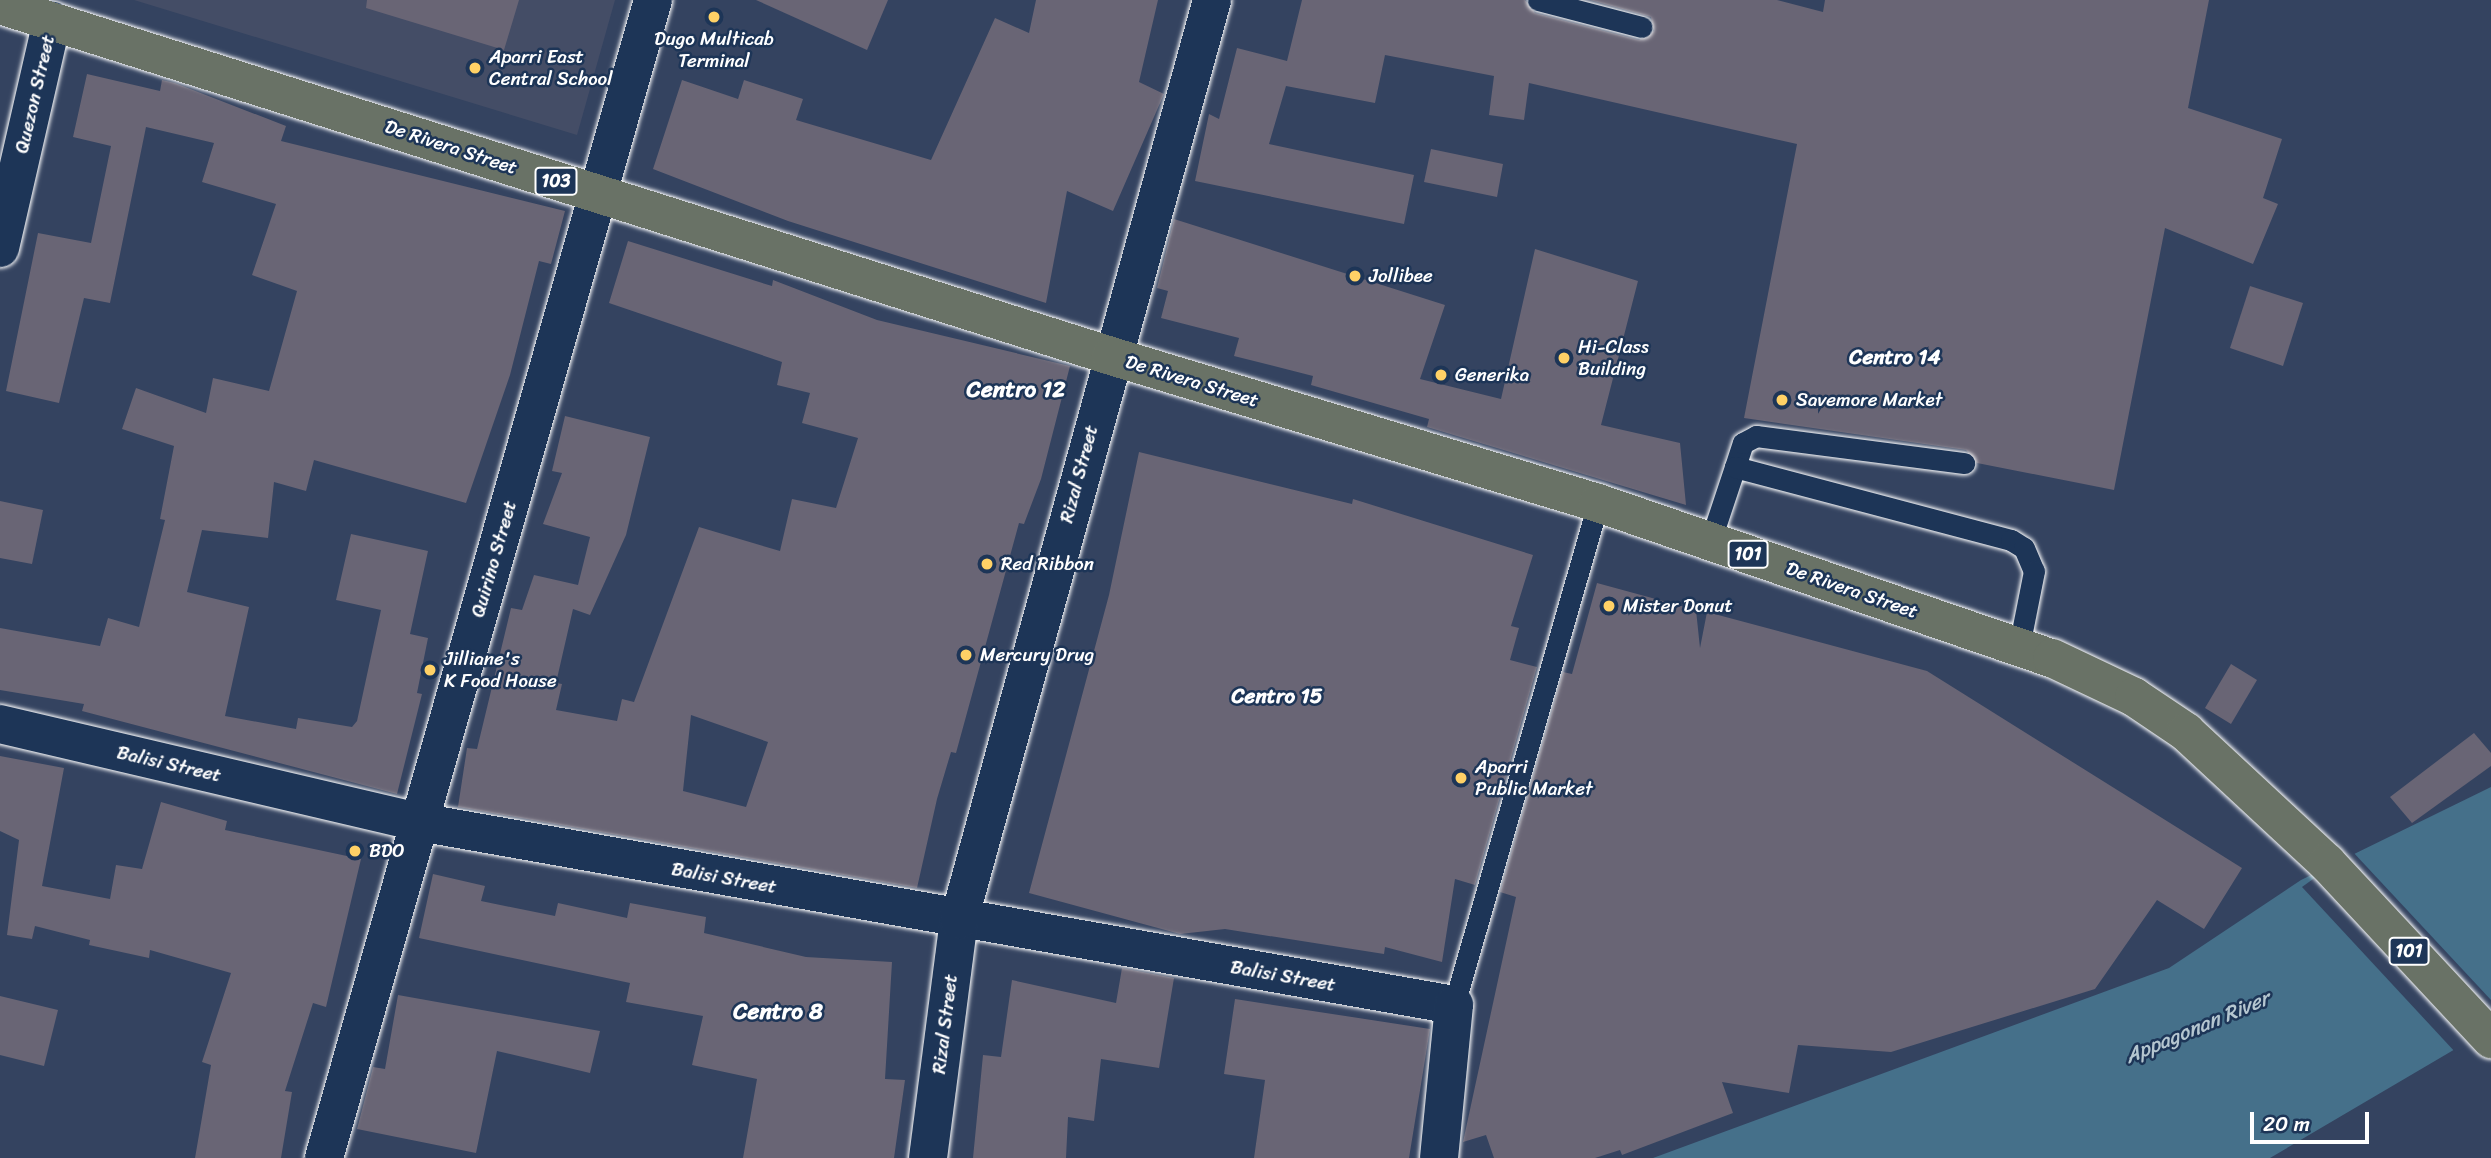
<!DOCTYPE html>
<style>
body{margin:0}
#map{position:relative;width:2491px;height:1158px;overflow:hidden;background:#344360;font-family:Sriracha,sans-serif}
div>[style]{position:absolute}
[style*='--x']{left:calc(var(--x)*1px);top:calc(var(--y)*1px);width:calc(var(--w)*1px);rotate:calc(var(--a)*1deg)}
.built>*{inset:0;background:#444d66}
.water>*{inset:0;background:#45708a}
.pier>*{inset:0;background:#344360}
.building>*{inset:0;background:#696575}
.roads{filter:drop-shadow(0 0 2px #fff) drop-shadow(0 0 2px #fff)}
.lane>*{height:21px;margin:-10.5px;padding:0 10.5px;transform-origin:10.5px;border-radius:10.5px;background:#1d3557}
.street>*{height:38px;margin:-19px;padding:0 19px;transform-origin:19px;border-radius:19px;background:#1d3557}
.secondary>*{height:38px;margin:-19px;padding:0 19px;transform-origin:19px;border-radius:19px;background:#1d3557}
.primary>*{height:38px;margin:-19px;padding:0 19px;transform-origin:19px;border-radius:19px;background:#697266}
.dots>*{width:19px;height:19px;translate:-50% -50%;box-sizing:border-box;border:4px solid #1d3557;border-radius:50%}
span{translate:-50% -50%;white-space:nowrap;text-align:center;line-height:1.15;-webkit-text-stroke:5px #1d3557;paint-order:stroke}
.shield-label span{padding:2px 5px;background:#1d3557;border:2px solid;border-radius:5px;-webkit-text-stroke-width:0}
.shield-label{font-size:18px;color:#fff;font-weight:700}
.poi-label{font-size:19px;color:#fff}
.left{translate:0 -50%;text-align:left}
.street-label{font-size:19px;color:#fff}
.neighbourhood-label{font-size:21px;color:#fff;font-weight:700}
.water-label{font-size:21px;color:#b5c6d0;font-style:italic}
.quarter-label{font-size:23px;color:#fff;font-weight:700}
.scale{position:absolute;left:2250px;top:1112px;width:119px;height:32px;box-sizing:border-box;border:4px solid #fff;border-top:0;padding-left:9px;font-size:21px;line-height:24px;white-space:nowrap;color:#fff;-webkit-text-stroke:5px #1d3557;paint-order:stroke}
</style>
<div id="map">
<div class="built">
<i style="clip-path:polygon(134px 0,615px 0,577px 135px)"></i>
</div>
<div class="water">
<i style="clip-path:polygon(2491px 787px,2491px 1028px,2270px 1158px,1653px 1158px,2169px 968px,2301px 880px)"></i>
</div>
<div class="pier">
<i style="clip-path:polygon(2352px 851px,2491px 1000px,2491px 1032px,2456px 1053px,2302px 887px)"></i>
</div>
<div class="building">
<i style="clip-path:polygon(367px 0,519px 0,504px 50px,366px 8px)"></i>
<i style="clip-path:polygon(756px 0,888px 0,867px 50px)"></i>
<i style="clip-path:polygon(1036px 0,1158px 0,1139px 82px,1164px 94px,1113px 211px,1067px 191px,1046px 303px,788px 221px,653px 169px,682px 80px,738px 99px,744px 80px,803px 99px,796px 120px,931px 160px,995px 18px,1029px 33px)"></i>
<i style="clip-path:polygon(1302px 0,1525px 0,1535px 13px,1639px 40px,1654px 31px,1651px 17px,1590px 0,1777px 0,1823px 12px,1825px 0,2209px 0,2188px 108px,2282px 139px,2263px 198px,2278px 204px,2253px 264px,2165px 228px,2114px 490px,1977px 463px,1966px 450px,1744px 418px,1797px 144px,1529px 83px,1524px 120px,1489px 115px,1494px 76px,1385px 55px,1375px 103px,1286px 86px,1269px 144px,1414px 175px,1404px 224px,1195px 181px,1209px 114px,1219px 119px,1237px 48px,1287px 61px)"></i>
<i style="clip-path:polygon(87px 74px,160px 91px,162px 80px,175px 83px,286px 126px,281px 141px,565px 211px,551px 264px,539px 261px,510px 375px,466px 503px,314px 460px,306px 491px,274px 482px,268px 538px,202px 530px,187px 592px,249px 607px,225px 716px,296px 729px,298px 718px,352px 727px,357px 721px,381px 610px,336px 600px,351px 534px,428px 551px,410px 634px,428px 638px,417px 693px,422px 694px,397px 794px,82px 711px,84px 704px,0 690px,0 628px,100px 646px,108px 618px,139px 627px,165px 520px,160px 519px,174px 446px,122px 429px,136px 388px,206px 413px,213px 378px,269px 391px,297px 291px,252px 275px,276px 204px,202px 182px,214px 143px,146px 127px,110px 303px,84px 298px,59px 403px,6px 391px,38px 233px,91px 243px,111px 146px,73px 137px)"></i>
<i style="clip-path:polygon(1431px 149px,1503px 164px,1497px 197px,1424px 182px)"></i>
<i style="clip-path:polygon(1174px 219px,1445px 305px,1420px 379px,1501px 399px,1535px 249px,1638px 281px,1601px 425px,1680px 443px,1686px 505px,1427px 427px,1429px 419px,1311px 385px,1313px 376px,1234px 356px,1239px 338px,1161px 318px,1168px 291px,1157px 288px)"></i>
<i style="clip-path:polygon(evenodd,628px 241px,772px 286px,773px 280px,877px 320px,1070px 366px,1041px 479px,1024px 524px,1019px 523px,956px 753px,951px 752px,937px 799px,917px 888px,458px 807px,467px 748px,477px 749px,511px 608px,522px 610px,534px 575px,578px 585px,590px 537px,543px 524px,562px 473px,552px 471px,565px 416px,650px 437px,626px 535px,590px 615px,573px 609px,556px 683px,562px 684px,556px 710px,617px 721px,622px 699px,634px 702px,699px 527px,780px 551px,792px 499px,836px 508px,858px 438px,802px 423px,810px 393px,777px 385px,782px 362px,609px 303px,628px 241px,691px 715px,768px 742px,746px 807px,683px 791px,691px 715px)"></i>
<i style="clip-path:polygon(2250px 286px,2303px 303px,2283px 366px,2230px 348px)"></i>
<i style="clip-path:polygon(1139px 452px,1352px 504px,1353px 499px,1533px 555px,1511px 626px,1519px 628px,1510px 660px,1537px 667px,1475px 885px,1455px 879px,1442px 962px,1385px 947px,1384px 954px,1225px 929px,1180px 934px,1029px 893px,1109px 595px)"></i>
<i style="clip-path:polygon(0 501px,43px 510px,32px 564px,0 558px)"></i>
<i style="clip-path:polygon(1597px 583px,1696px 610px,1700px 648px,1707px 612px,1927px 671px,2242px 868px,2204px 929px,2157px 900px,2095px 989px,1891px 1052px,1798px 1045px,1789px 1093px,1722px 1082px,1733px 1113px,1622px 1155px,1620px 1150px,1595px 1158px,1494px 1158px,1486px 1135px,1463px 1142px,1516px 897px,1500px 892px,1563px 672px,1572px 674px)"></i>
<i style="clip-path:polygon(2231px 664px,2257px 680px,2231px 724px,2205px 708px)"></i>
<i style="clip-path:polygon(2474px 733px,2491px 753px,2491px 766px,2412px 823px,2390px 797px)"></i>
<i style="clip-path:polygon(0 756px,64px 768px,42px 886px,110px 899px,116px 865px,142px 869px,161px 802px,227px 821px,225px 830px,361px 859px,326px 1007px,313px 1003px,285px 1091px,292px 1092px,281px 1158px,195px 1158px,211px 1065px,202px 1062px,231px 973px,150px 950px,149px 958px,89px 945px,90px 940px,35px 926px,32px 939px,7px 935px,19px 840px,0 831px)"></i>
<i style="clip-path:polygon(433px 874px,485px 886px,481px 901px,555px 916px,558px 903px,627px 918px,630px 903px,706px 917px,704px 933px,806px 957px,892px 962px,885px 1079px,905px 1080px,894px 1158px,743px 1158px,757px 1079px,692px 1065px,703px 1016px,626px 1002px,630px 983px,419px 938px)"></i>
<i style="clip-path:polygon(1122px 968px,1174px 978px,1159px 1068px,1101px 1059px,1094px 1121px,1068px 1117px,1066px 1158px,973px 1158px,983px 1055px,1001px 1057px,1012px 980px,1116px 1003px)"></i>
<i style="clip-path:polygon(398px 995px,600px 1031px,590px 1073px,497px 1051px,476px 1153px,357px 1129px,373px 1067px,385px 1069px)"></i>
<i style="clip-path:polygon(0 996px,58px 1010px,44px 1066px,0 1055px)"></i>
<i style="clip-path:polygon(1235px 999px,1430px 1029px,1409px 1158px,1254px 1158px,1265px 1080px,1224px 1074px)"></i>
</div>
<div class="roads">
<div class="lane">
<i style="--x:1538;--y:0;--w:107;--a:14.6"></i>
<i style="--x:1735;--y:467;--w:25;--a:-72"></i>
<i style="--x:1743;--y:443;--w:15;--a:-28"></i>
<i style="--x:1756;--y:436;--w:210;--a:7.4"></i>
<i style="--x:1710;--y:542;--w:79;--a:-71.6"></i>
<i style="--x:1735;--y:467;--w:285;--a:14.8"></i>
<i style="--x:2011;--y:540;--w:15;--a:32"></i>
<i style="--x:2024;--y:548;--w:25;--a:67"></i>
<i style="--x:2034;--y:571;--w:77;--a:101.2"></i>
<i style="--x:1454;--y:1005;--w:522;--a:-73.99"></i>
</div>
<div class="street">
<i style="--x:0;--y:724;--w:430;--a:13.2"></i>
<i style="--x:419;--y:822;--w:1051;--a:10.03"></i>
<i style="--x:1454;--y:1005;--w:154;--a:95.6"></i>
<i style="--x:324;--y:1158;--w:1204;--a:-74.14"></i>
</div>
<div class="secondary">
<i style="--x:0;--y:248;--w:233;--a:-77.1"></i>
<i style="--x:928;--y:1158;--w:240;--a:-82.6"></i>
<i style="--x:959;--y:920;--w:954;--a:-74.62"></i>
</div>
<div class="primary">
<i style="--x:0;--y:5;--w:1165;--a:17.53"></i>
<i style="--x:1111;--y:356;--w:509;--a:16.8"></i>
<i style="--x:1598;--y:503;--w:480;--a:18.9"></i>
<i style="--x:2052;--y:658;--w:91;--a:25.4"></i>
<i style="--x:2134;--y:697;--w:63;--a:33.9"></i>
<i style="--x:2186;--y:732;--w:192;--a:42.9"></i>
<i style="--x:2327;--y:863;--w:241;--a:47"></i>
</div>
</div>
<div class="dots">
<i style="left:714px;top:17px;background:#ffd166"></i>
<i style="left:475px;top:68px;background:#ffd166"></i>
<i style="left:1355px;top:276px;background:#ffd166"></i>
<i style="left:1564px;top:358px;background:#ffd166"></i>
<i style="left:1441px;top:375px;background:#ffd166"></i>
<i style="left:1782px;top:400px;background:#ffd166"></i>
<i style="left:987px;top:564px;background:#ffd166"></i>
<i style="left:1609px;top:606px;background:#ffd166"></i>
<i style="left:966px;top:655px;background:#ffd166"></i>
<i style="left:430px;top:670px;background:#ffd166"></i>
<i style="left:1461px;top:778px;background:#ffd166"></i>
<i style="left:355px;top:851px;background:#ffd166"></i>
</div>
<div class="shield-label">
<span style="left:556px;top:181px">103</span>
<span style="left:1748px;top:554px">101</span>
<span style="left:2409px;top:951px">101</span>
</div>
<div class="poi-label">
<span style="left:714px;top:50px">Dugo Multicab<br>Terminal</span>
<span class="left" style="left:489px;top:68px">Aparri East<br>Central School</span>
<span class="left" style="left:1369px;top:276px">Jollibee</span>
<span class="left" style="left:1578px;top:358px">Hi-Class<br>Building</span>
<span class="left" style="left:1455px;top:375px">Generika</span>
<span class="left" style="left:1796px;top:400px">Savemore Market</span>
<span class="left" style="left:1001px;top:564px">Red Ribbon</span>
<span class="left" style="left:1623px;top:606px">Mister Donut</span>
<span class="left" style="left:980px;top:655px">Mercury Drug</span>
<span class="left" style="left:444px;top:670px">Jilliane's<br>K Food House</span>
<span class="left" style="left:1475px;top:778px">Aparri<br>Public Market</span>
<span class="left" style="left:369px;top:851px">BDO</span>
</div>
<div class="street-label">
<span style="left:35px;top:94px;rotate:-77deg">Quezon Street</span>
<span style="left:451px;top:147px;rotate:18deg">De Rivera Street</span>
<span style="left:1192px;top:381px;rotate:17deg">De Rivera Street</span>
<span style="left:1079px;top:474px;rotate:-75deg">Rizal Street</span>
<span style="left:494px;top:559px;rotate:-74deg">Quirino Street</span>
<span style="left:1852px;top:590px;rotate:19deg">De Rivera Street</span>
<span style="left:169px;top:764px;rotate:13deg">Balisi Street</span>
<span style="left:724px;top:878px;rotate:10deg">Balisi Street</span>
<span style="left:1283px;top:976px;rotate:10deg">Balisi Street</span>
<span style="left:945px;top:1024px;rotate:-83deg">Rizal Street</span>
</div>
<div class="neighbourhood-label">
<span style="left:1895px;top:357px">Centro 14</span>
<span style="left:1277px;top:696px">Centro 15</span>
</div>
<div class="water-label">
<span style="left:2197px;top:1027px;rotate:-23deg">Appagonan River</span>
</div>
<div class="quarter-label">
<span style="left:1016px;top:390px">Centro 12</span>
<span style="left:778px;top:1012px">Centro 8</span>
</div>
<div class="scale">20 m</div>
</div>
